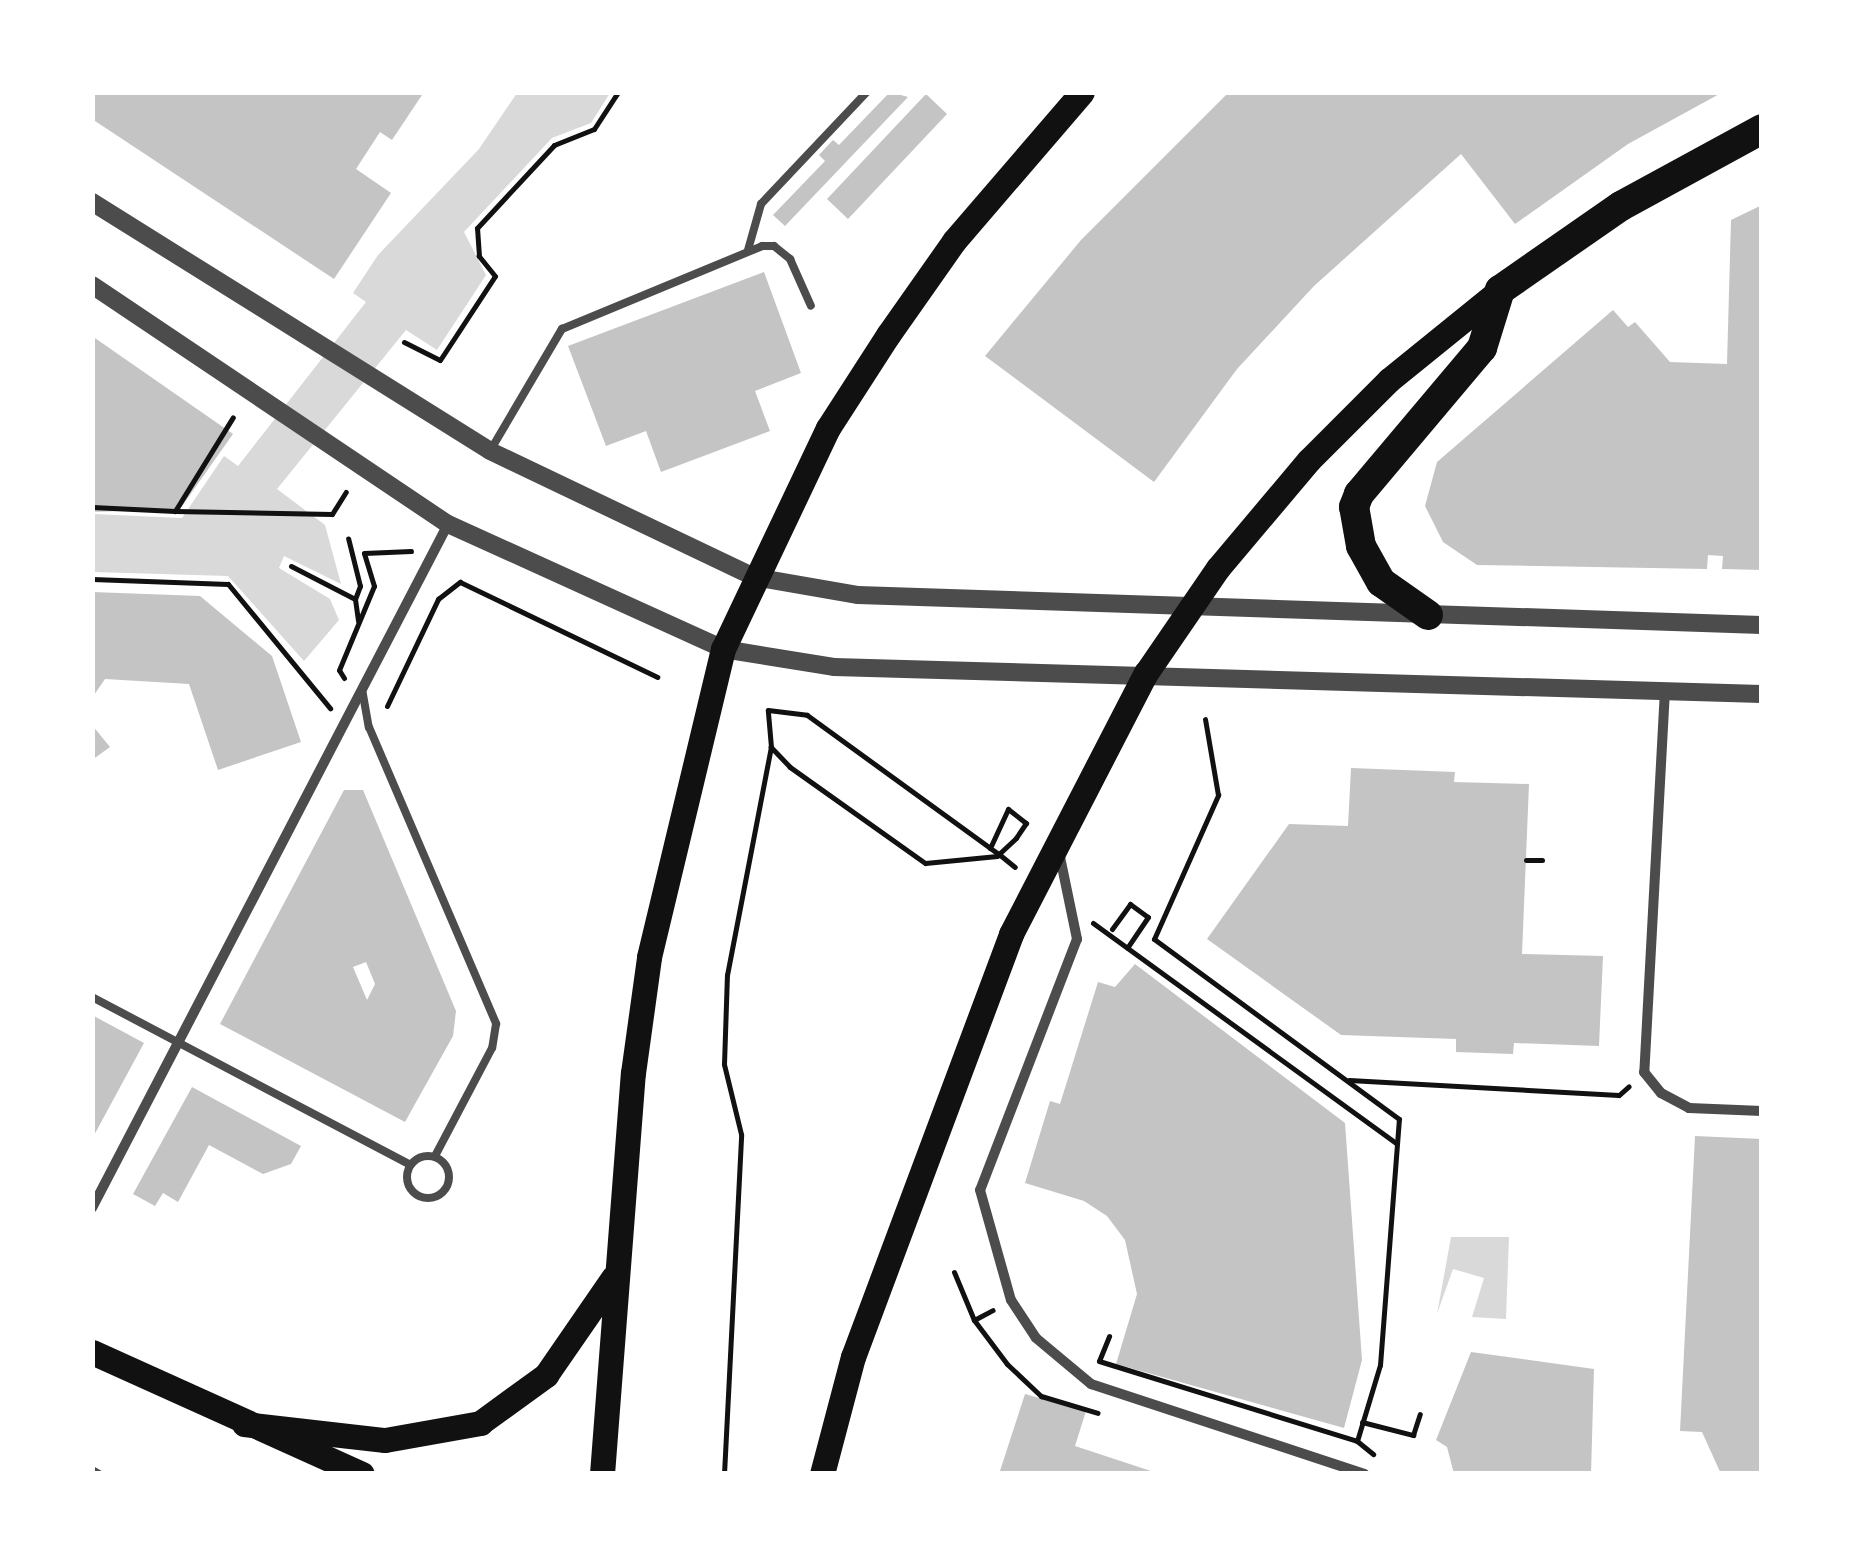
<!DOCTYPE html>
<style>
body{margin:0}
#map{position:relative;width:1854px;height:1566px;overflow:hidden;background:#fff;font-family:Spectral,serif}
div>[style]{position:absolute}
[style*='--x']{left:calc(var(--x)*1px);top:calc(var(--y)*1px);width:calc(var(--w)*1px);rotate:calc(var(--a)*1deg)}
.water>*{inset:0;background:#d9d9d9}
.building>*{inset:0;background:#c4c4c4}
.path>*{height:5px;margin:-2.5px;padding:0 2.5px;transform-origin:2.5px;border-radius:2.5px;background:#111}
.service>*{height:8px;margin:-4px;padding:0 4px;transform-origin:4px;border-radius:4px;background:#4c4c4c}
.service>.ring{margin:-4px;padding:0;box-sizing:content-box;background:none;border:8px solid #4c4c4c;border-radius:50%}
.minor>*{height:10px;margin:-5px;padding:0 5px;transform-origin:5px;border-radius:5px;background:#4c4c4c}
.tertiary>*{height:18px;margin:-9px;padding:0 9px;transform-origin:9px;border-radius:9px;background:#4c4c4c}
.primary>*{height:25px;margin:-12.5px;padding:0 12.5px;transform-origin:12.5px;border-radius:12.5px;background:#111}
.motorway>*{height:30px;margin:-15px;padding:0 15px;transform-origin:15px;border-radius:15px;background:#111}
span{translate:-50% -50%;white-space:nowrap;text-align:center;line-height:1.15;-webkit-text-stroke:10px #fff;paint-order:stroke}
.frame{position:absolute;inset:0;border:95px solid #fff;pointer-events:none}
</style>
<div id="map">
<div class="water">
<i style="clip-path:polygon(517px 93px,610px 93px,591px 123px,552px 138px,464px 232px,486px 275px,437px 350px,406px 330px,277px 489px,325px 525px,341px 584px,284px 556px,279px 568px,330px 599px,339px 620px,304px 661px,228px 576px,93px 572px,93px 514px,182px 518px,224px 456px,238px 466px,366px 302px,353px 293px,378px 255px,479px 149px)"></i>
<i style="clip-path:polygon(1451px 1237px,1509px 1237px,1506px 1319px,1472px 1317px,1484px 1278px,1453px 1269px,1437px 1314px)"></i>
</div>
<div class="building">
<i style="clip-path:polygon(92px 92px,424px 92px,392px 140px,380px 132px,356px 169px,391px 193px,334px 279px,92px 119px)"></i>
<i style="clip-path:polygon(890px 92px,908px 97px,785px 226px,773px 215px,825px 161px,819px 155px,833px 140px,839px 145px)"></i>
<i style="clip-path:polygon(1229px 92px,1723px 92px,1628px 144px,1515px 224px,1461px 154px,1314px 286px,1237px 369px,1154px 482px,985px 356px,1081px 240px)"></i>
<i style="clip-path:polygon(926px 94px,947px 114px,848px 219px,827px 199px)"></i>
<i style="clip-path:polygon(1762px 205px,1762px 570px,1722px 569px,1723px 556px,1708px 555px,1707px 569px,1477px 565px,1443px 542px,1425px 506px,1437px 462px,1613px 310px,1628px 327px,1635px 322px,1670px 362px,1727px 364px,1731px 220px)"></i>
<i style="clip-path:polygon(764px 272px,801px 373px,755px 391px,770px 431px,661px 472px,646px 431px,606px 446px,568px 346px)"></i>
<i style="clip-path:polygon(92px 336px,233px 434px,180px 509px,92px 512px)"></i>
<i style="clip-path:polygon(92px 592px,200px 596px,272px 656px,301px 742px,218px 770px,189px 684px,105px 679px,92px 698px)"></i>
<i style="clip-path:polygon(92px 725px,110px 747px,92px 760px)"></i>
<i style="clip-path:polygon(1351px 768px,1455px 772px,1454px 782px,1529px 784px,1522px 954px,1603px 956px,1599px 1046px,1514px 1043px,1513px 1054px,1456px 1052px,1456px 1039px,1341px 1035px,1207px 939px,1289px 824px,1348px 826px)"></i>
<i style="clip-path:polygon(evenodd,344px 790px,363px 790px,456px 1011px,453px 1036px,405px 1122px,220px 1024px,344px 790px,366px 962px,375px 984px,367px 1000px,353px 967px,366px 962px)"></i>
<i style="clip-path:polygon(1135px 964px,1345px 1123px,1362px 1360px,1344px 1428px,1116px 1364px,1137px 1294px,1125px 1240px,1107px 1216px,1084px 1201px,1025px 1183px,1050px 1101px,1060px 1104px,1098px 982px,1115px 987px)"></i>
<i style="clip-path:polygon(92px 1015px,144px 1043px,92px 1139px)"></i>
<i style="clip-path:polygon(192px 1087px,301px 1146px,291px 1164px,263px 1174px,209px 1145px,178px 1202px,163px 1193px,155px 1206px,133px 1194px)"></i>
<i style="clip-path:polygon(1695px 1136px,1762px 1139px,1762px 1474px,1721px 1474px,1702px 1432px,1680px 1431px)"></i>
<i style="clip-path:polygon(1471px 1352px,1594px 1369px,1591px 1474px,1454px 1474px,1447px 1447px,1436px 1440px)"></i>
<i style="clip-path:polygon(1025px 1394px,1086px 1411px,1075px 1446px,1160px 1474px,999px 1474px)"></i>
</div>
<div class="path">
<i style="--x:404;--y:342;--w:40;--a:26.6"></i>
<i style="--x:440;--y:360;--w:100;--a:-56.8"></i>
<i style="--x:495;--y:276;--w:26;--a:-129"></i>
<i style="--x:479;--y:256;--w:28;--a:-94"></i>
<i style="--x:477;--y:228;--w:113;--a:-47.1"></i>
<i style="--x:554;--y:145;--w:43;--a:-21.8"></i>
<i style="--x:594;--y:129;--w:44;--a:-57"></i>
<i style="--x:92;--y:507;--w:83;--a:2.8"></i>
<i style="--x:175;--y:511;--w:110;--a:-58.3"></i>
<i style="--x:175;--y:511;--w:157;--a:1.1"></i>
<i style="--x:332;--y:514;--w:26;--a:-58"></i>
<i style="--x:291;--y:566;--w:72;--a:27.3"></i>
<i style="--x:355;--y:599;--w:14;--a:-69"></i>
<i style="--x:360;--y:586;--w:49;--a:-104"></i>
<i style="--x:92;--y:579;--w:136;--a:2.1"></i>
<i style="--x:228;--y:584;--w:161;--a:50.6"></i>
<i style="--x:355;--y:599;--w:22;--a:82"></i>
<i style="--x:344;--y:678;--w:9;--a:-122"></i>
<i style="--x:339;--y:670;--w:91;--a:-67.4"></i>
<i style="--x:374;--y:586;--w:34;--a:-107"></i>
<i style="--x:364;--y:553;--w:47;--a:-2.4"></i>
<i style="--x:387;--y:706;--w:119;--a:-64.5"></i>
<i style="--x:438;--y:599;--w:28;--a:-38"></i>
<i style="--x:460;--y:582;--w:219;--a:25.7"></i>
<i style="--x:990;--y:848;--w:43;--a:-65.2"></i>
<i style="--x:1008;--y:809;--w:23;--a:38"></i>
<i style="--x:1026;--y:823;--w:18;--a:124"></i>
<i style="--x:1016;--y:838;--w:26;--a:137"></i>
<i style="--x:997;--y:856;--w:72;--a:174.4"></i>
<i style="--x:925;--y:863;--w:166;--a:-144.6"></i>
<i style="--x:790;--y:767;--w:28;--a:-134"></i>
<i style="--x:771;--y:747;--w:37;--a:-95"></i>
<i style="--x:768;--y:710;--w:39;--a:7"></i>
<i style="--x:807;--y:715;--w:226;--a:36"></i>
<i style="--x:990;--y:848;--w:12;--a:35"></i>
<i style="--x:1000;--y:855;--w:19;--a:39"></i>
<i style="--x:1526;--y:860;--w:16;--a:0"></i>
<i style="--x:1093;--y:923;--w:374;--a:36"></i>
<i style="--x:1112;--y:929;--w:31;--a:-54"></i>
<i style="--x:1130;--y:904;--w:22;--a:36"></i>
<i style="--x:1148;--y:917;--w:37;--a:124"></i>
<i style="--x:1349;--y:1080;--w:270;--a:3.2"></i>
<i style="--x:1619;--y:1095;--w:13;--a:-42"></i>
<i style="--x:954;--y:1272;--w:52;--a:67.4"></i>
<i style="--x:974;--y:1320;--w:55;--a:53.1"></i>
<i style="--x:1007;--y:1364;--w:47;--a:43.3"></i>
<i style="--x:1041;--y:1396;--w:59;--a:16.6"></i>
<i style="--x:974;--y:1320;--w:21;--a:-28"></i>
<i style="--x:1099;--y:1361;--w:270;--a:17.2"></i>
<i style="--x:1357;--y:1441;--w:79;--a:-73.2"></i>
<i style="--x:1380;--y:1365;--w:247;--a:-85.6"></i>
<i style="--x:1399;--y:1119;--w:304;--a:-143.7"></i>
<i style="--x:1154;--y:939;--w:158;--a:-66"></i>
<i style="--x:1218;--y:795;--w:77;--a:-99.7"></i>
<i style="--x:1099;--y:1361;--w:27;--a:-68"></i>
<i style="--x:1362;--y:1422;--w:53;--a:14.3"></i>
<i style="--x:1413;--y:1435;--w:22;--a:-72"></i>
<i style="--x:1357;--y:1441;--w:21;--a:39"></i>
<i style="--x:724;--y:1474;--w:340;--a:-87.1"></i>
<i style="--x:741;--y:1134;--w:72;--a:-103.7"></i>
<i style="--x:724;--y:1064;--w:89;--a:-88.1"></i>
<i style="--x:727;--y:975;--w:232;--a:-79.1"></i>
</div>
<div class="service">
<i style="--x:748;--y:250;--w:48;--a:-74.2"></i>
<i style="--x:761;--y:204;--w:154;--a:-46.6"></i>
<i style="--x:490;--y:451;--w:142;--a:-59.5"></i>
<i style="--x:562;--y:329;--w:217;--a:-22.5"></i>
<i style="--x:762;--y:246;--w:12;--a:0"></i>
<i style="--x:774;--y:246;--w:21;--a:39"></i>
<i style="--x:790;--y:259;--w:51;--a:65.9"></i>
<i style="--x:362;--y:689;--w:39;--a:80"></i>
<i style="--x:369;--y:727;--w:323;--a:66.8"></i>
<i style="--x:496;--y:1024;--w:24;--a:99"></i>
<i style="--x:492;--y:1048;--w:122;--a:117.8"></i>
<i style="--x:92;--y:997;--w:360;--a:27.8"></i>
<i class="ring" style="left:407px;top:1156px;width:34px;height:34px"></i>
<i style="--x:92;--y:1470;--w:8;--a:30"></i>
</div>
<div class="minor">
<i style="--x:1665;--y:690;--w:383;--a:93.1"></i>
<i style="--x:1644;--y:1072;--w:27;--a:51"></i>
<i style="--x:1661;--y:1093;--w:32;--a:28"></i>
<i style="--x:1689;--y:1108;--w:73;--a:2.4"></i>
<i style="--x:1059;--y:852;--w:89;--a:78.3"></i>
<i style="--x:1077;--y:939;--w:269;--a:111.1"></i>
<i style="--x:980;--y:1190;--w:114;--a:74.3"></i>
<i style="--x:1011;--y:1300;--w:45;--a:56.7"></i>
<i style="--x:1036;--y:1338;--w:72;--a:39.9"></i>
<i style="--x:1091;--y:1384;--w:288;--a:18.2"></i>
<i style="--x:92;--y:1208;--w:771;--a:-62.5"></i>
</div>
<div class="tertiary">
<i style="--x:92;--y:202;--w:469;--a:32"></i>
<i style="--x:490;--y:451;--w:293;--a:25.5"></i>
<i style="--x:754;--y:577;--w:106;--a:9.8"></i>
<i style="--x:858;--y:595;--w:904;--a:1.9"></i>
<i style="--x:92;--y:285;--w:429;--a:33.9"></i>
<i style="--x:448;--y:524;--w:302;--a:24.4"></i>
<i style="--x:723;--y:649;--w:112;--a:9.2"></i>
<i style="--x:834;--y:667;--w:928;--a:1.67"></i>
</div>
<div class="primary">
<i style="--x:92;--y:1352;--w:296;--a:24.3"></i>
<i style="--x:244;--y:1424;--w:142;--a:6.5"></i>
<i style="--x:385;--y:1440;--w:97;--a:-10.1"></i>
<i style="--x:480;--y:1423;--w:82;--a:-36"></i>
<i style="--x:546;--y:1375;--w:118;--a:-55.4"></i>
<i style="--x:602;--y:1474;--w:402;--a:-85.6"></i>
<i style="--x:633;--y:1073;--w:117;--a:-82.1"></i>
<i style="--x:649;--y:957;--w:317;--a:-76.5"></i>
<i style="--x:723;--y:649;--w:245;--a:-64.6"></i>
<i style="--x:828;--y:428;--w:111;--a:-57.2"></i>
<i style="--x:888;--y:335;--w:115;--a:-54.9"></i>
<i style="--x:954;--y:241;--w:196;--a:-49.3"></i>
<i style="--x:822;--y:1474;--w:121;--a:-75.2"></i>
<i style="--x:853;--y:1357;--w:452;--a:-69.5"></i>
<i style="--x:1011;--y:934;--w:294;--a:-62.7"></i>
<i style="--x:1146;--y:673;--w:127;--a:-55.6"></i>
<i style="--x:1218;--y:568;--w:141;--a:-49.9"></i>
<i style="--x:1309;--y:460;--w:113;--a:-45"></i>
<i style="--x:1389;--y:380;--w:143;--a:-39"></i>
</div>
<div class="motorway">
<i style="--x:1428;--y:615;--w:57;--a:-144.9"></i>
<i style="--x:1381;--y:582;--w:41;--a:-119.1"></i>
<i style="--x:1361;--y:546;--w:40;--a:-100"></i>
<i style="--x:1354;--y:507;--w:14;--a:-69"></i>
<i style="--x:1359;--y:494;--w:191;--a:-49.9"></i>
<i style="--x:1482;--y:348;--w:61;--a:-72.8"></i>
<i style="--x:1500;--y:290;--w:147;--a:-34.8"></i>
<i style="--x:1621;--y:206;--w:161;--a:-28.6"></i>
</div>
<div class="frame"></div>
</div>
